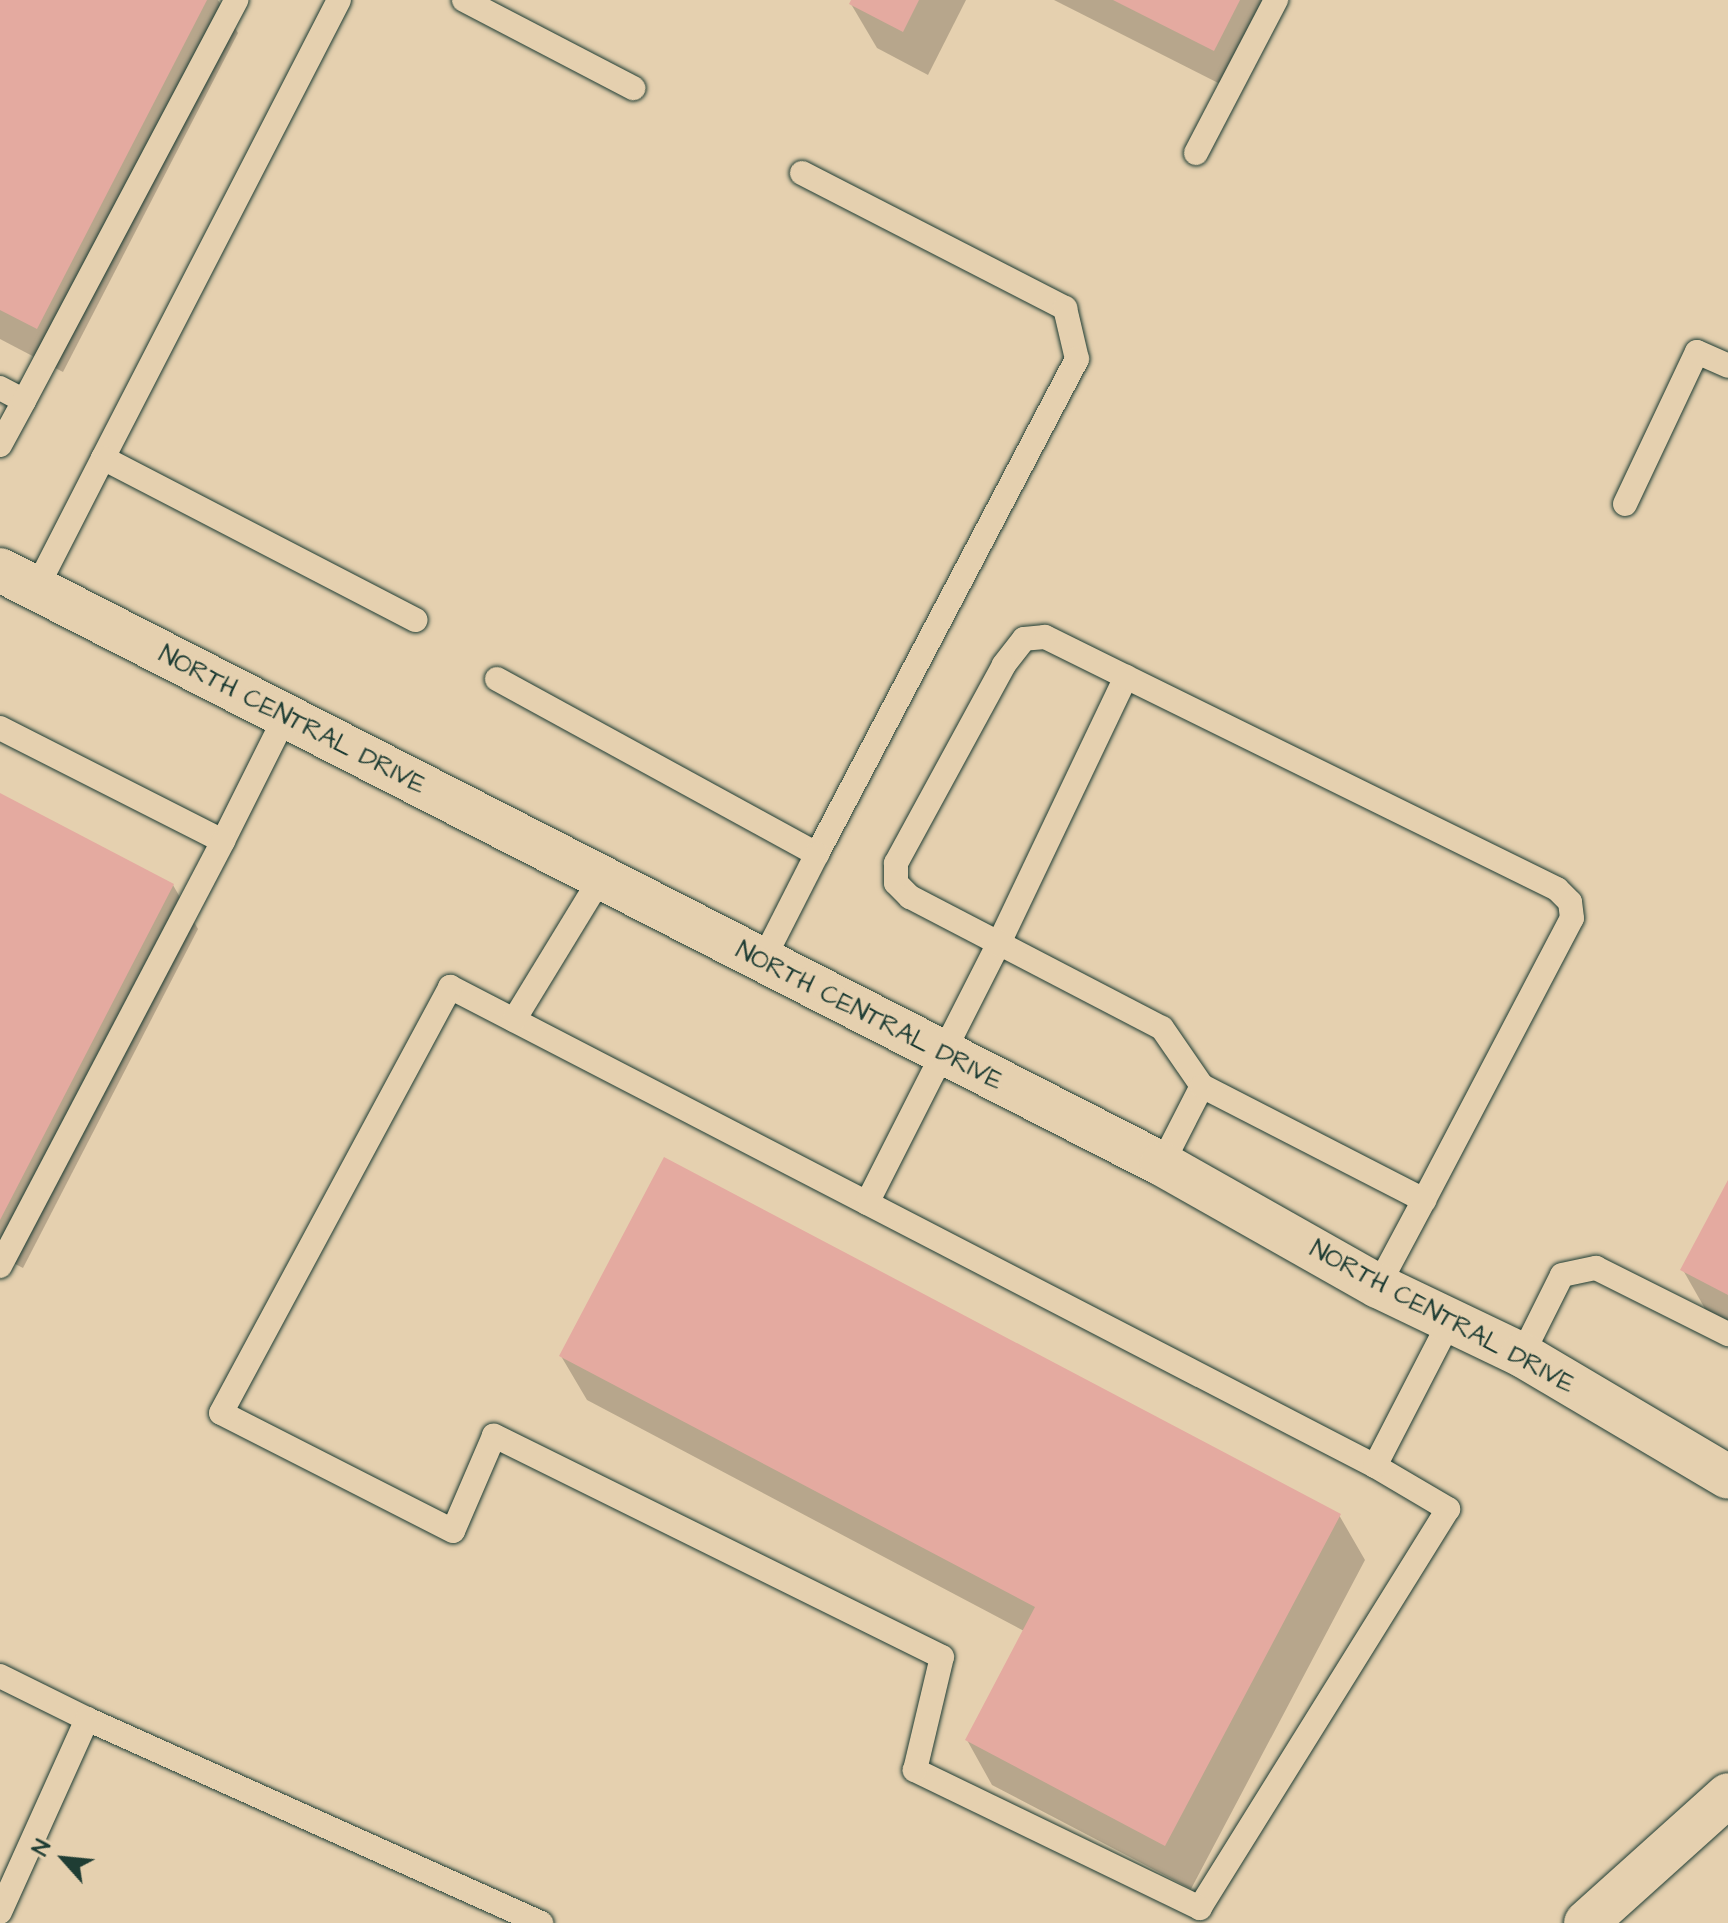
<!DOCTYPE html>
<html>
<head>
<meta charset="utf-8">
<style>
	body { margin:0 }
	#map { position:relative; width:1728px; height:1923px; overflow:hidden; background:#e5d0af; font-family:"Architects Daughter",sans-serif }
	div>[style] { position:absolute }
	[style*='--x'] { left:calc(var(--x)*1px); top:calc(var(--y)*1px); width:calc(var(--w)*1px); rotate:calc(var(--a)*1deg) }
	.shadow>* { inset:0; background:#0003 }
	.building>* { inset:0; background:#e4aaa0 }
	.roads { filter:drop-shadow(0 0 2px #1f3d34) drop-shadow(0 0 2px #1f3d34) }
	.service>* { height:24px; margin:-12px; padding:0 12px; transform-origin:12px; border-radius:12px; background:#e5d0af }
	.minor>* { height:44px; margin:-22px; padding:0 22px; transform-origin:22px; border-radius:22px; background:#e5d0af }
	.tertiary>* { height:44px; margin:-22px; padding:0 22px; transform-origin:22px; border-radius:22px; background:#e5d0af }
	span { translate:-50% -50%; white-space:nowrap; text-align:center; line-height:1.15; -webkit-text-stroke:7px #e5d0af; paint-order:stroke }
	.street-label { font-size:26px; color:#1f3d34 }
	.north { position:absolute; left:24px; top:1819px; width:80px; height:80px; -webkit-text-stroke:6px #e5d0af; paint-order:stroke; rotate:297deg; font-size:22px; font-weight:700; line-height:32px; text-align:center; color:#1f3d34 }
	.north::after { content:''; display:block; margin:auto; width:28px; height:36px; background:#1f3d34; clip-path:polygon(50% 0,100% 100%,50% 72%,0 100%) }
</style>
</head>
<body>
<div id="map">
	<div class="shadow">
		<i style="clip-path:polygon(0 0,218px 0,238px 33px,63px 372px,0 339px)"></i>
		<i style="clip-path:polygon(854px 0,966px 0,928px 75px,877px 48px,851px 4px)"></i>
		<i style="clip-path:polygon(1054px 0,1287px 0,1240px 94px)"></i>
		<i style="clip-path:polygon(0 795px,173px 885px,198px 929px,23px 1268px,0 1256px)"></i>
		<i style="clip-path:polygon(1728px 1184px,1728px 1324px,1708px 1314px,1683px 1270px)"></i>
		<i style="clip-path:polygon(561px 1356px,1339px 1515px,1365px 1560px,1191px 1889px,992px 1785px,967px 1740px,1024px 1631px,587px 1400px)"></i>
	</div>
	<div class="building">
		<i style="clip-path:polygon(0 0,207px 0,37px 329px,0 310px)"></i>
		<i style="clip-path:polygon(851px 0,919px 0,903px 32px,849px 4px)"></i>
		<i style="clip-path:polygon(1113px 0,1240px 0,1214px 51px)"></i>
		<i style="clip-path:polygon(0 793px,174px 884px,0 1220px)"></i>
		<i style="clip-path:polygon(664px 1157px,1341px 1514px,1165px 1846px,965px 1740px,1035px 1607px,559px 1356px)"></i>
		<i style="clip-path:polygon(1728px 1180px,1728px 1295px,1680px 1270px)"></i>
	</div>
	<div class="roads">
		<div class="service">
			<i style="--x:464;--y:0;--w:191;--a:27.5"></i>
			<i style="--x:1196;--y:153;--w:173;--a:-62.4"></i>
			<i style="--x:802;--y:173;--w:296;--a:27.2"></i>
			<i style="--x:1065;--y:308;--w:52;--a:76.8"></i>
			<i style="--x:1077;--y:359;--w:559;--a:117.71"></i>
			<i style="--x:0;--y:388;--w:27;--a:28"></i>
			<i style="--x:24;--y:401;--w:50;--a:118.6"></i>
			<i style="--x:24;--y:401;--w:454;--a:-62.1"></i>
			<i style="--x:103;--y:458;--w:515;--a:-62.74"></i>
			<i style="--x:1625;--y:504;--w:168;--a:-64.7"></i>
			<i style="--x:1697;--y:352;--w:34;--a:24"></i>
			<i style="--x:36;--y:589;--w:147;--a:-62.9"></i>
			<i style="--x:103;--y:458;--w:352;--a:27.4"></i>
			<i style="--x:497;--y:679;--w:365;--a:28.7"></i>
			<i style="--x:817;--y:854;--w:121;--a:117"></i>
			<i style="--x:0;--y:728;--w:250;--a:26.9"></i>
			<i style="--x:223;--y:841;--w:139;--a:-63.4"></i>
			<i style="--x:450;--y:987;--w:1042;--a:27.38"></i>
			<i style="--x:1375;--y:1466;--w:85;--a:30.5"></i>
			<i style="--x:1448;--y:1509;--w:470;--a:121.9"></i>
			<i style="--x:1200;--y:1908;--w:317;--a:-154.2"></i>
			<i style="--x:915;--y:1770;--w:116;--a:-76.6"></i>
			<i style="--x:942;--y:1657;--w:500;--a:-153.7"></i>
			<i style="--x:494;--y:1436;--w:103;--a:113.3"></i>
			<i style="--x:453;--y:1531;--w:260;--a:-153"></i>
			<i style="--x:221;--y:1413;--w:484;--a:-61.7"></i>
			<i style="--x:514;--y:1020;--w:165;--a:-58.6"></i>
			<i style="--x:1162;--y:1164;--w:88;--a:-62.9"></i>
			<i style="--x:867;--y:1203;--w:292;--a:-63.1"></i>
			<i style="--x:999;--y:943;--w:295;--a:-64.5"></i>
			<i style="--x:0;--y:1266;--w:480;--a:-62.3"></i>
			<i style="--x:1378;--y:1286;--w:98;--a:-61.9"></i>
			<i style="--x:1424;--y:1200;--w:318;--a:-62.3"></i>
			<i style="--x:1572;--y:918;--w:16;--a:-97"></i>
			<i style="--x:1570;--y:902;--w:18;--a:-135"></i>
			<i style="--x:1557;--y:889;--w:571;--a:-153.79"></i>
			<i style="--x:1045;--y:637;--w:21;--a:175"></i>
			<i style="--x:1024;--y:639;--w:33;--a:128"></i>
			<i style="--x:1004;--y:665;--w:226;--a:118.6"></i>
			<i style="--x:896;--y:863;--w:20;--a:90"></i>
			<i style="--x:896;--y:883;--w:20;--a:45"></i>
			<i style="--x:910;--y:897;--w:284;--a:27.5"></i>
			<i style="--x:1162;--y:1028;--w:70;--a:55.4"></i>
			<i style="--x:1202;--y:1086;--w:250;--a:27.2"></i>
			<i style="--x:1522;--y:1355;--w:89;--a:-63.4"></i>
			<i style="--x:1562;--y:1275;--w:35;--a:-12"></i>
			<i style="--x:1596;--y:1268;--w:148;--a:26.6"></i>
			<i style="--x:1375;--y:1466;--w:163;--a:-62.7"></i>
			<i style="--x:0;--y:1676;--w:97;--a:26.3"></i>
			<i style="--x:0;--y:1912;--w:212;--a:-65.7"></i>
			<i style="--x:87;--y:1719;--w:498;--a:24.2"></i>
		</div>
		<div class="minor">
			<i style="--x:0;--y:570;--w:1305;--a:27.08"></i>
			<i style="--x:1162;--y:1164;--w:248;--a:29.5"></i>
			<i style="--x:1378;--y:1286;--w:160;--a:25.6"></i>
			<i style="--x:1522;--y:1355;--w:239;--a:30.6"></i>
		</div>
		<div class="tertiary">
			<i style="--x:1586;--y:1923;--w:191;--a:-42"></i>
		</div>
	</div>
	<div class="street-label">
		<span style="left:292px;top:720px;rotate:27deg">NORTH CENTRAL DRIVE</span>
		<span style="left:869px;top:1016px;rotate:27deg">NORTH CENTRAL DRIVE</span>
		<span style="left:1442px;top:1317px;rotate:28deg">NORTH CENTRAL DRIVE</span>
	</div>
	<div class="north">N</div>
</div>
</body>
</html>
